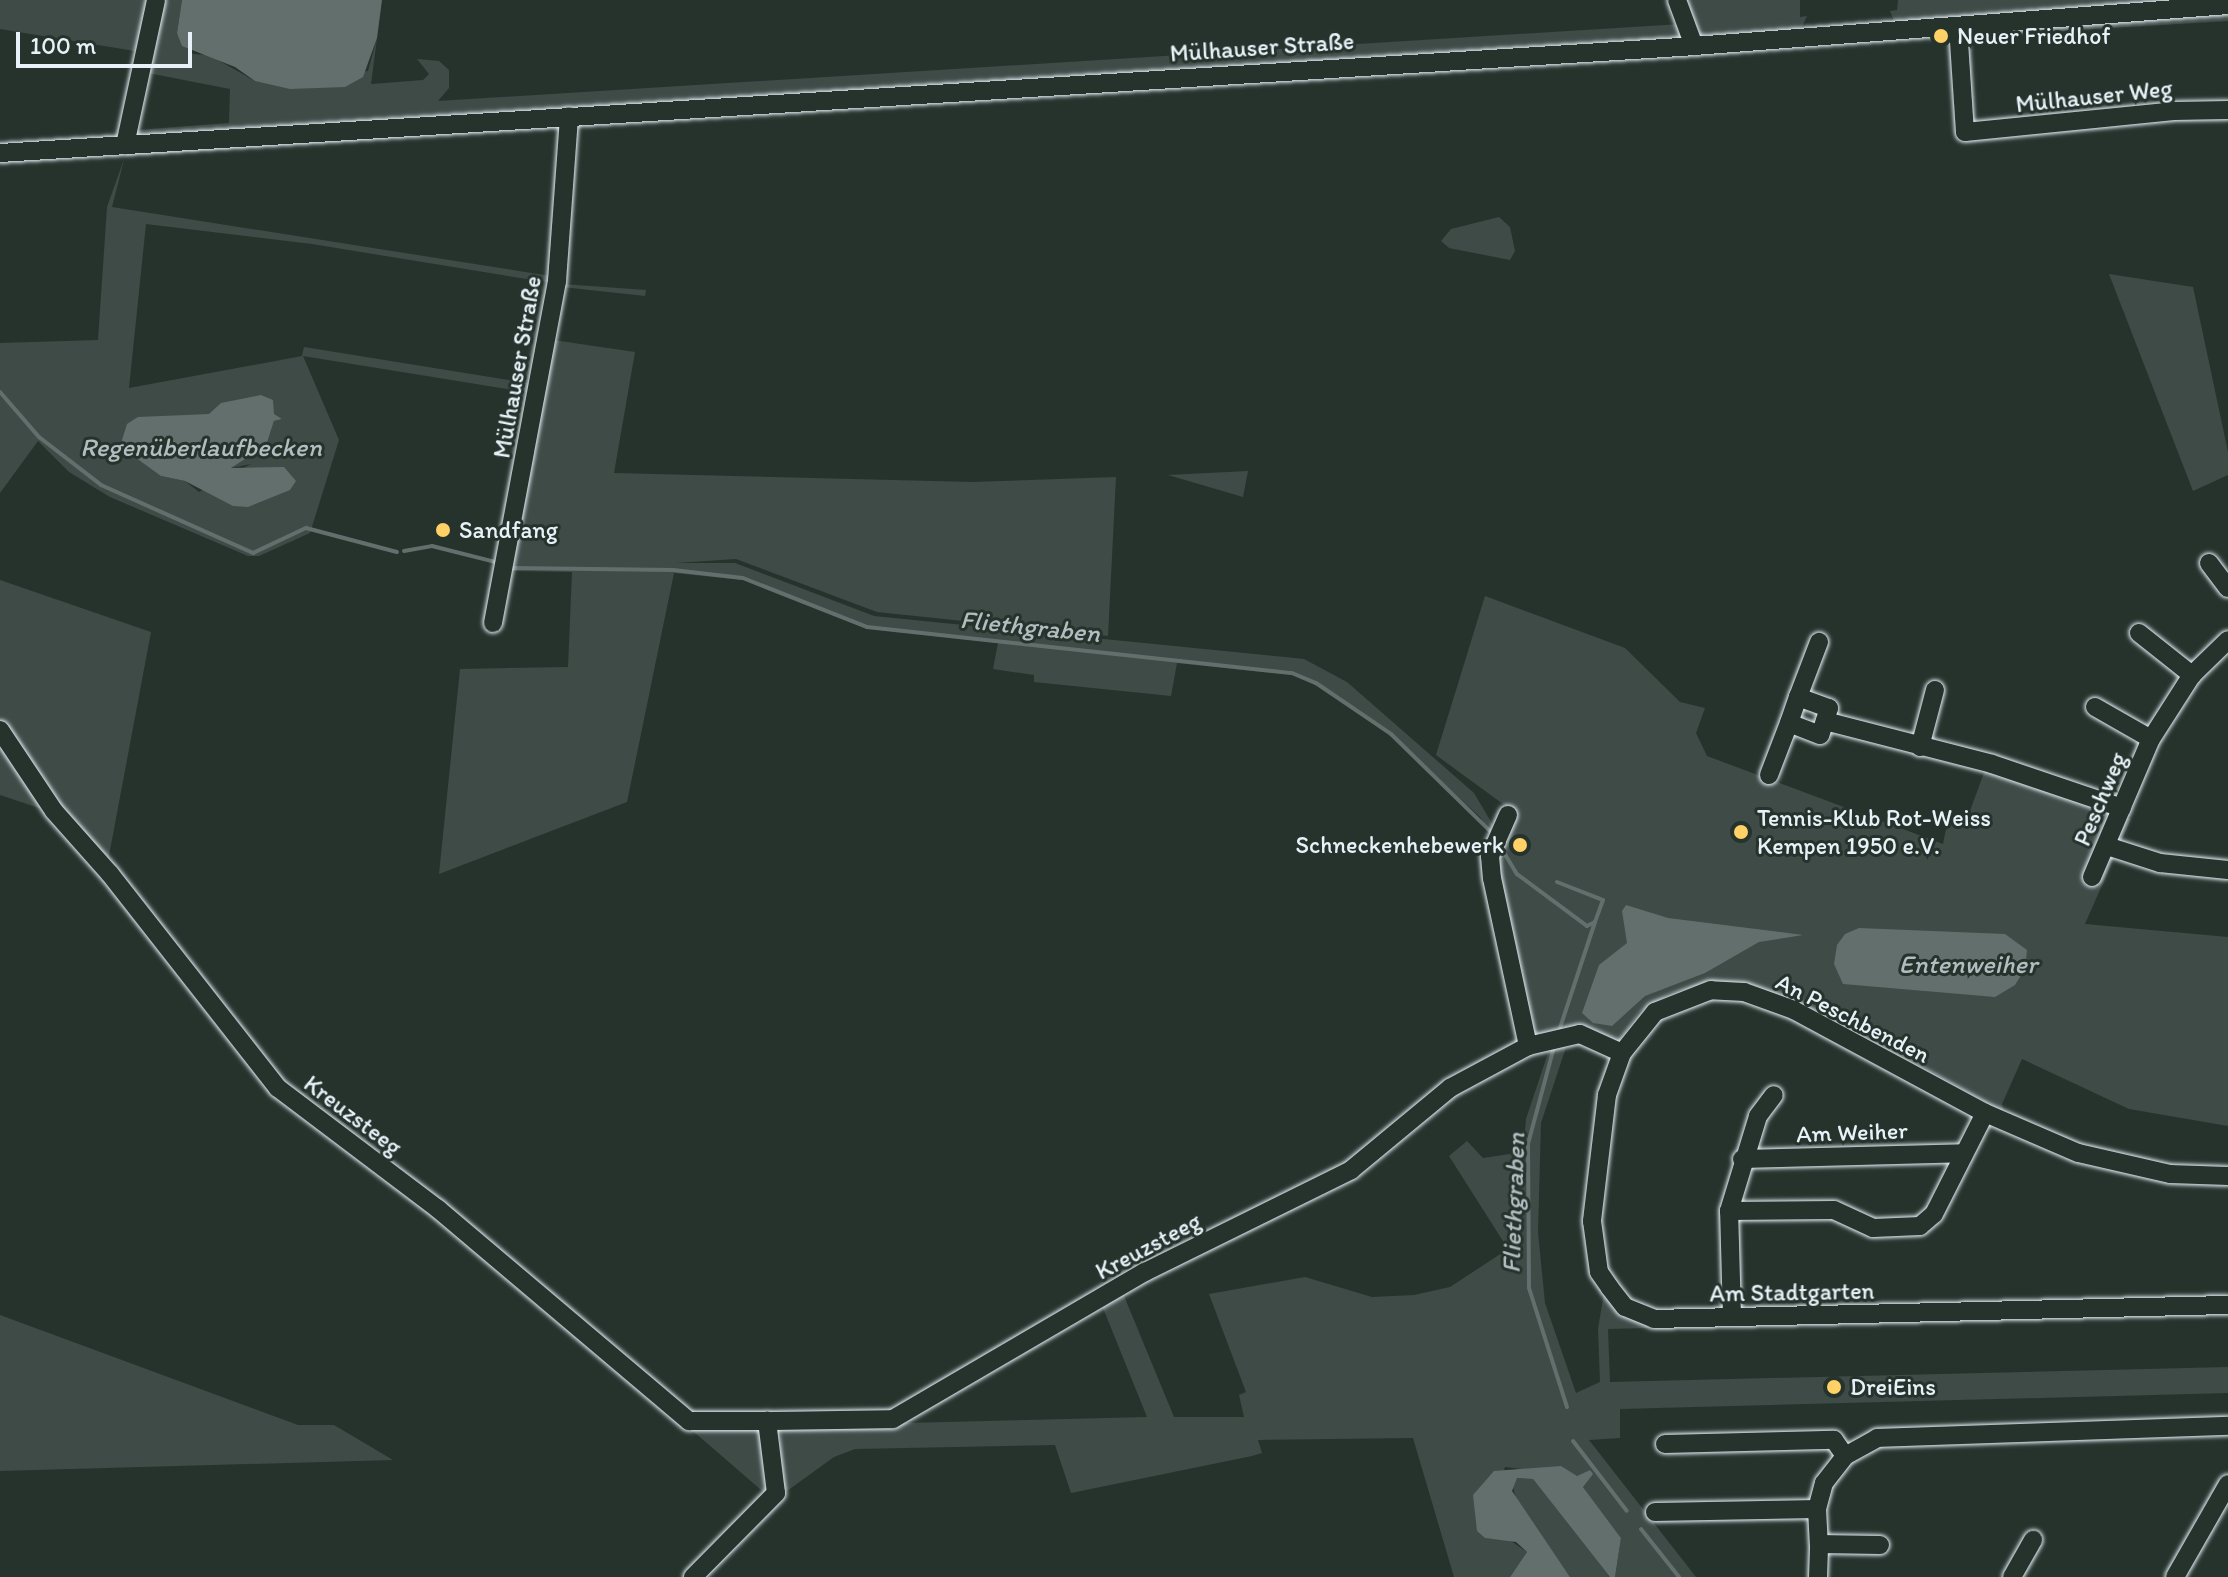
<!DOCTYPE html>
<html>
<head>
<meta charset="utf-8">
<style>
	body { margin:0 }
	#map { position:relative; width:2228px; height:1577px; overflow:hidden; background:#26332d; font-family:Itim,sans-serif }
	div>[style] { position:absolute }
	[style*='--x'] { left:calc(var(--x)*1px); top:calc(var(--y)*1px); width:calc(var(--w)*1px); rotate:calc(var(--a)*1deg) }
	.green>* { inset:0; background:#3e4b47 }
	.water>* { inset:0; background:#636f6d }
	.stream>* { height:4px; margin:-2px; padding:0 2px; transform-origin:2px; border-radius:2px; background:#636f6d }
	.roads { filter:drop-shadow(0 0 2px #e8f1f8) drop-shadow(0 0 2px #e8f1f8) }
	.minor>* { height:18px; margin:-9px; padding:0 9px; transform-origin:9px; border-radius:9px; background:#26332d }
	.dots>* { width:22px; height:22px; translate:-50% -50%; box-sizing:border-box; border:4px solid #26332d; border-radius:50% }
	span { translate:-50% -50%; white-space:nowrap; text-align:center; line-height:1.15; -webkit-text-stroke:6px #26332d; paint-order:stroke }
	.poi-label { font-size:24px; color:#e8f1f8 }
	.left { translate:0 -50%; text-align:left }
	.right { translate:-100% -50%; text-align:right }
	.street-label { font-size:24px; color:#e8f1f8 }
	.water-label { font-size:26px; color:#b3bdc0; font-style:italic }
	.scale { position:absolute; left:16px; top:32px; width:176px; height:36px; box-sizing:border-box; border:4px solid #e8f1f8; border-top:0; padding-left:10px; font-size:24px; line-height:28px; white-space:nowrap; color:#e8f1f8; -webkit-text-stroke:6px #26332d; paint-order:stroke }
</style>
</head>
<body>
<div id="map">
	<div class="green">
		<i style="clip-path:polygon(0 0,151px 0,141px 52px,0 29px)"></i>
		<i style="clip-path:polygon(162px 0,182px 0,177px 33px,193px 54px,209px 55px,255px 81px,368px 71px,377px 38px,371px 84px,423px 80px,429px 74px,417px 59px,439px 61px,449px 70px,449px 88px,438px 101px,1681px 24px,1683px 37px,141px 138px,137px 130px,229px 123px,230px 89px,148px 73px)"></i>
		<i style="clip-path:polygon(1680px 0,1800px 0,1800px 17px,1807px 16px,1801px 29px,1696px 36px)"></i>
		<i style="clip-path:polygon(1898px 0,2196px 0,1895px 23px,1890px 11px,1897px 10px)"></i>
		<i style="clip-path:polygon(2228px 13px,2228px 21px,1963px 37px,1968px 31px)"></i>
		<i style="clip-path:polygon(evenodd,561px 127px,553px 283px,532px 393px,303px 356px,339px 440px,310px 533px,259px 556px,248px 556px,110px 497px,69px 472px,38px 441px,0 493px,0 343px,98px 340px,107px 207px,127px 151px,561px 127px,560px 127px,551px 276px,112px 207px,125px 156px,560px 127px,561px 127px,146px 224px,312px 244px,551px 283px,533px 384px,304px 347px,302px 356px,129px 388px,146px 224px,561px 127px,209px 414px,282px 419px,274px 421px,266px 446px,231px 468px,251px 464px,199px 492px,185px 481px,161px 476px,209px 414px)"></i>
		<i style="clip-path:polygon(1499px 217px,1510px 227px,1515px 251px,1510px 260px,1449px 248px,1441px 241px,1451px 229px)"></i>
		<i style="clip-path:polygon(2109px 274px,2193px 287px,2228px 452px,2228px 475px,2193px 491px)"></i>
		<i style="clip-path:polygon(562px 284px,646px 290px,645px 296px,562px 287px,553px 340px,635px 352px,614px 473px,972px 482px,1116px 477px,1108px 636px,877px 612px,736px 559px,676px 563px,735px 563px,874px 616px,1304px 659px,1347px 682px,1474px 793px,1497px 832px,1494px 838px,1480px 817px,1391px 735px,1317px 685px,1292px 675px,1177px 663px,1171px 696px,1034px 682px,1034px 675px,993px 669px,998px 643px,879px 630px,743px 580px,674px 573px,627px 802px,439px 874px,460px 669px,568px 667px,572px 572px,510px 571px)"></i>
		<i style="clip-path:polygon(1248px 471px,1243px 497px,1168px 475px)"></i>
		<i style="clip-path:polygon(0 580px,151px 632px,108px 861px,57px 805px,0 723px)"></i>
		<i style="clip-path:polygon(1485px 596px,1625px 648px,1680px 702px,1705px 708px,1696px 733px,1707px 756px,1943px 844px,1947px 824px,1964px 827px,1985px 770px,2131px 819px,2085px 924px,2228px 937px,2228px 1126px,2129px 1109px,2022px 1059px,2002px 1104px,2004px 1112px,1827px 1013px,1703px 984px,1668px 994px,1639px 1012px,1619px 1041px,1535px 1038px,1495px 850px,1518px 815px,1436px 755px)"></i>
		<i style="clip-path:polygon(0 738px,48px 811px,0 795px)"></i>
		<i style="clip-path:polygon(1568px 1041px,1541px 1123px,1538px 1232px,1545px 1303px,1576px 1393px,1600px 1382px,1598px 1329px,1604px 1293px,1645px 1321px,1648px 1328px,1608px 1329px,1610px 1382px,2228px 1367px,2228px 1393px,1620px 1409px,1620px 1438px,1589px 1440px,1696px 1577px,1615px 1577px,1621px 1538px,1583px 1487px,1590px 1470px,1578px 1476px,1505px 1467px,1485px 1538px,1508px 1539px,1527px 1552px,1510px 1577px,1454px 1577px,1413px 1438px,1258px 1440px,1262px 1453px,1252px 1456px,1071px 1493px,1055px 1445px,855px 1449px,834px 1457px,787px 1491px,780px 1480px,781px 1426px,1147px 1417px,1101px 1303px,1122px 1291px,1174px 1417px,1244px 1417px,1239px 1395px,1246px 1392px,1209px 1294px,1305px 1277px,1372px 1297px,1414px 1295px,1450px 1287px,1508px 1249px,1449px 1156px,1467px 1141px,1483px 1158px,1523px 1152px,1526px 1119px,1551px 1044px)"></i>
		<i style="clip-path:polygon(0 1315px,298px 1425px,334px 1425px,393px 1460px,0 1471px)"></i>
		<i style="clip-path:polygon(678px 1418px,761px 1426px,767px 1495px)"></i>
		<i style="clip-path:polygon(1517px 1478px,1533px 1479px,1610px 1577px,1570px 1577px,1516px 1499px,1512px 1483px)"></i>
	</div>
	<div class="water">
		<i style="clip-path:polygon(182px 0,382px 0,377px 38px,363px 77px,345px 87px,290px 89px,255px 81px,235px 67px,182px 46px,177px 33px)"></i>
		<i style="clip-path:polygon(261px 395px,273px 400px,274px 414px,282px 419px,274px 421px,266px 446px,231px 468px,284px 467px,296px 481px,290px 490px,248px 507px,233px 506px,185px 481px,161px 476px,125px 450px,122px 440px,127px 424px,138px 417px,209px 414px,221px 403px)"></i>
		<i style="clip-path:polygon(1626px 905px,1668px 918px,1803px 935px,1759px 942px,1705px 973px,1645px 996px,1612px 1026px,1593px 1023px,1582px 1013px,1599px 965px,1627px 943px,1622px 911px)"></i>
		<i style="clip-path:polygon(1859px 928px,2005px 934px,2027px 950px,2025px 969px,2015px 985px,1995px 997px,1843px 984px,1834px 964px,1837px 945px,1845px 934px)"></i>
		<i style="clip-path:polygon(1561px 1466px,1577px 1476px,1590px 1470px,1593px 1474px,1583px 1487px,1621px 1538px,1615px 1577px,1610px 1577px,1533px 1479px,1517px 1478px,1512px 1491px,1570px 1577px,1510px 1577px,1527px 1552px,1516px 1542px,1485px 1538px,1477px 1531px,1473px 1495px,1494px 1471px)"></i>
	</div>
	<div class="stream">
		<i style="--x:0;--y:392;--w:60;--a:49.1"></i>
		<i style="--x:39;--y:437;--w:78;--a:37.7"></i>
		<i style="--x:101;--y:485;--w:167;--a:24.1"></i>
		<i style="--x:253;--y:553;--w:59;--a:-25.3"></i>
		<i style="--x:306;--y:528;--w:94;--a:14.8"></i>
		<i style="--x:404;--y:551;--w:28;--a:-10"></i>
		<i style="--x:432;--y:546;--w:69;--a:14.2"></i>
		<i style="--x:512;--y:568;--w:161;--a:0.7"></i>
		<i style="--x:673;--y:570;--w:70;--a:6.5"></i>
		<i style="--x:743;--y:578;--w:133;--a:21.6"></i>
		<i style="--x:867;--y:627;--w:427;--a:6.2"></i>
		<i style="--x:1292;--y:673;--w:26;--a:23"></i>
		<i style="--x:1316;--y:683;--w:91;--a:34.2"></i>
		<i style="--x:1391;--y:734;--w:141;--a:44.4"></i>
		<i style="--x:1500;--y:846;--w:33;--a:59"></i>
		<i style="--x:1517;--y:874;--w:87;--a:36.6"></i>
		<i style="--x:1587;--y:926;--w:9;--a:-27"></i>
		<i style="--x:1595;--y:922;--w:112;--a:108.3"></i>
		<i style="--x:1557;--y:882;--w:49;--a:21.4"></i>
		<i style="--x:1603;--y:900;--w:23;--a:110"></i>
		<i style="--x:1554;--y:1047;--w:100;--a:105"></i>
		<i style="--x:1528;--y:1144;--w:144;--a:89.6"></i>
		<i style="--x:1529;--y:1288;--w:125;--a:72.3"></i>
		<i style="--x:1573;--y:1441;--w:88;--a:52.4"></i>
		<i style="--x:1641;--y:1529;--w:61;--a:51.6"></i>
	</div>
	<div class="roads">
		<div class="minor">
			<i style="--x:1677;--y:0;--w:49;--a:69.7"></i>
			<i style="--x:1958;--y:27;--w:105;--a:86.2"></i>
			<i style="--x:1965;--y:132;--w:210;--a:-5.7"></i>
			<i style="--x:2174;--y:111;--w:54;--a:-1.1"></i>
			<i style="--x:125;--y:145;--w:148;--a:-77.9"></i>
			<i style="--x:0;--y:153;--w:1697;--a:-3.61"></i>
			<i style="--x:1694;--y:46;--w:536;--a:-4.39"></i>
			<i style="--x:2209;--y:563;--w:31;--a:53"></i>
			<i style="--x:493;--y:623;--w:348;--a:-79.4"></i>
			<i style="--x:557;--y:281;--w:165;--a:-85.8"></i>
			<i style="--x:2139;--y:633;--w:68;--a:38.4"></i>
			<i style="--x:1798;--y:697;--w:33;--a:20"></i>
			<i style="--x:1829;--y:708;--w:28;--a:108"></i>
			<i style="--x:1820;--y:735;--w:33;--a:-159"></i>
			<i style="--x:1789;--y:723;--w:28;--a:-71"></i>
			<i style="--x:1798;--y:697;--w:59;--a:-69.1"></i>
			<i style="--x:2095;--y:707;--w:64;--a:29.7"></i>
			<i style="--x:1825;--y:721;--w:172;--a:14.4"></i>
			<i style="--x:1992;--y:764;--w:137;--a:18.7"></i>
			<i style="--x:0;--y:730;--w:97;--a:56.3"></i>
			<i style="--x:54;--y:811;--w:84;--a:48.4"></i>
			<i style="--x:110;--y:874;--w:272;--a:51.9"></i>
			<i style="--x:278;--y:1088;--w:201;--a:37.1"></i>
			<i style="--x:438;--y:1209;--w:329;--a:40.2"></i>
			<i style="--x:689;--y:1421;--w:78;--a:0"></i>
			<i style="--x:1920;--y:747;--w:59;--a:-75.3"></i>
			<i style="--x:1769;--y:775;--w:56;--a:-69"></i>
			<i style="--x:1508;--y:815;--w:45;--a:113.7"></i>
			<i style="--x:1490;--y:856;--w:22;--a:85"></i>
			<i style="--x:1492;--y:878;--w:172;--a:77.9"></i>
			<i style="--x:2107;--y:846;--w:56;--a:17.8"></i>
			<i style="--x:2160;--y:863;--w:68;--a:5.9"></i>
			<i style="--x:2092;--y:877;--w:150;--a:-66.9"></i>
			<i style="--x:2151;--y:739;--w:76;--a:-57.4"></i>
			<i style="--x:2192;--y:675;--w:50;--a:-44.2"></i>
			<i style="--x:1742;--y:1159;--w:222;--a:-1.5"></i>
			<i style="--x:2228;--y:1176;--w:58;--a:-178"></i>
			<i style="--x:2170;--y:1174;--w:94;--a:-167.1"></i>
			<i style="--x:2078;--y:1153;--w:101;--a:-156.7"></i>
			<i style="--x:1985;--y:1113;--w:217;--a:-151.7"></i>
			<i style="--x:1794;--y:1010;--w:53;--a:-160.2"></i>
			<i style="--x:1744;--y:992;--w:33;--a:-177"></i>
			<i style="--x:1711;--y:990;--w:60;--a:158.6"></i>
			<i style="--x:1655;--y:1012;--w:53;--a:128.8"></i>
			<i style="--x:1622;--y:1053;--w:45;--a:109.7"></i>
			<i style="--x:1607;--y:1095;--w:127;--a:96.8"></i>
			<i style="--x:1592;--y:1221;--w:51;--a:82.2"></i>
			<i style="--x:1599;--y:1272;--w:19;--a:55"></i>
			<i style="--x:1610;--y:1288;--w:24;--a:52"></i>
			<i style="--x:1625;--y:1307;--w:31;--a:22"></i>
			<i style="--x:1654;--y:1319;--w:574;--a:-1.4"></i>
			<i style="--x:1729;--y:1211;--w:105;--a:-0.5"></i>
			<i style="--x:1834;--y:1210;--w:43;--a:24.8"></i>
			<i style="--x:1873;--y:1228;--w:47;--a:-2.4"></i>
			<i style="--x:1920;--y:1226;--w:18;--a:-41"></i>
			<i style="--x:1934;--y:1214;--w:113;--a:-63.2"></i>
			<i style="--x:1732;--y:1316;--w:105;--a:-91.6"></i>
			<i style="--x:1729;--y:1211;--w:99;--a:-73"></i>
			<i style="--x:1758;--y:1116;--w:26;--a:-53"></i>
			<i style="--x:1665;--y:1444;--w:169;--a:-1.4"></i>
			<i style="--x:1834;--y:1440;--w:19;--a:55"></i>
			<i style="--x:1817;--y:1509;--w:27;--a:-75"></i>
			<i style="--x:1824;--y:1483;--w:34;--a:-52"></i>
			<i style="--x:1845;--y:1456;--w:37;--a:-29"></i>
			<i style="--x:1877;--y:1438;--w:351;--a:-2"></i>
			<i style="--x:1655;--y:1512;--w:162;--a:-1.1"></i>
			<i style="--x:1817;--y:1509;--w:35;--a:87"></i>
			<i style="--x:1819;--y:1544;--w:61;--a:0.9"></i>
			<i style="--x:693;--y:1577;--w:118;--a:-45.3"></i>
			<i style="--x:776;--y:1493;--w:73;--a:-97.1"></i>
			<i style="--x:767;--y:1421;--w:126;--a:-0.9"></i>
			<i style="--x:893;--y:1419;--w:292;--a:-30.3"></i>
			<i style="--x:1145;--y:1272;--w:230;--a:-26.3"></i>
			<i style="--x:1351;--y:1170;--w:129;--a:-39.6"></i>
			<i style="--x:1450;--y:1088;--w:89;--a:-28.3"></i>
			<i style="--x:1528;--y:1046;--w:53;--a:-13"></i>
			<i style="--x:1580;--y:1034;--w:46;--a:24.3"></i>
			<i style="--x:1818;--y:1577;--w:33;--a:-88"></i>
			<i style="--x:2012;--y:1577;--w:43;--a:-60.4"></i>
			<i style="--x:2175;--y:1577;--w:107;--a:-60.3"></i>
		</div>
	</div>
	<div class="dots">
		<i style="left:1941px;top:36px;background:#ffd166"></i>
		<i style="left:443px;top:530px;background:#ffd166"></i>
		<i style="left:1741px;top:832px;background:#ffd166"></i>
		<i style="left:1520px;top:845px;background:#ffd166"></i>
		<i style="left:1834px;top:1387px;background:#ffd166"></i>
	</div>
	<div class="poi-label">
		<span class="left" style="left:1957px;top:36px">Neuer Friedhof</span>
		<span class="left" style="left:459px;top:530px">Sandfang</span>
		<span class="left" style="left:1757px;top:832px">Tennis-Klub Rot-Weiss<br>Kempen 1950 e.V.</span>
		<span class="right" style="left:1504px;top:845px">Schneckenhebewerk</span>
		<span class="left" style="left:1850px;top:1387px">DreiEins</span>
	</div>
	<div class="street-label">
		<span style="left:1262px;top:47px;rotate:-4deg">Mülhauser Straße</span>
		<span style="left:2094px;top:96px;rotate:-6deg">Mülhauser Weg</span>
		<span style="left:517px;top:367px;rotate:-80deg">Mülhauser Straße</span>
		<span style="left:2100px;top:799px;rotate:-67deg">Peschweg</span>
		<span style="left:1853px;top:1018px;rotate:27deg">An Peschbenden</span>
		<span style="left:353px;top:1115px;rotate:37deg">Kreuzsteeg</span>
		<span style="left:1852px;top:1132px;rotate:-2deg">Am Weiher</span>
		<span style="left:1148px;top:1246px;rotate:-28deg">Kreuzsteeg</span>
		<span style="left:1792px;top:1292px;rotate:-1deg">Am Stadtgarten</span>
	</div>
	<div class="water-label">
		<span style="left:201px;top:448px">Regenüberlaufbecken</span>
		<span style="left:1030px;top:627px;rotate:6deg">Fliethgraben</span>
		<span style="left:1968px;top:965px">Entenweiher</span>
		<span style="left:1514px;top:1203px;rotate:-88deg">Fliethgraben</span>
	</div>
	<div class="scale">100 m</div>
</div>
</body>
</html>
